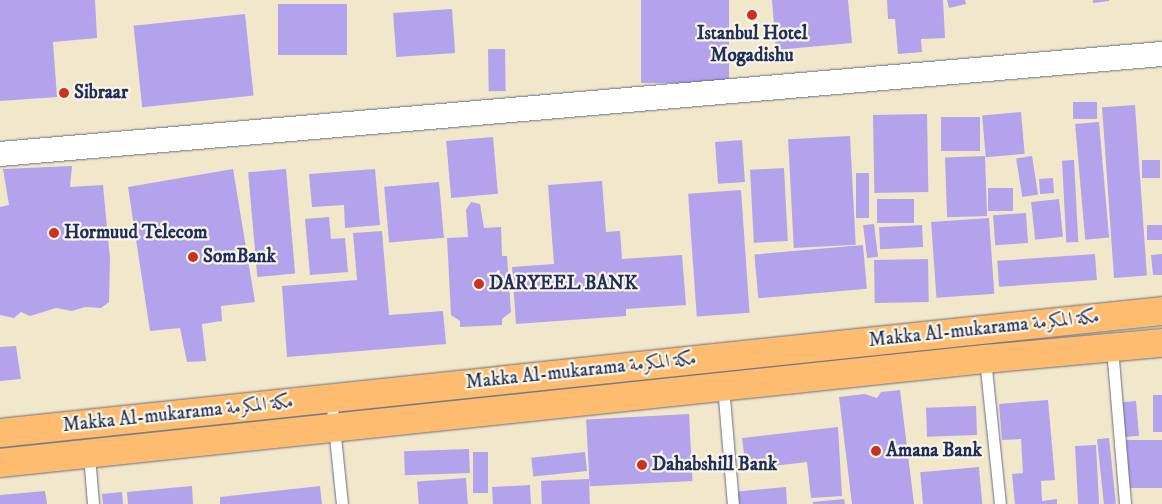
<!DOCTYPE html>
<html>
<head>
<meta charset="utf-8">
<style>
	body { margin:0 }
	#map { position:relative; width:1162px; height:504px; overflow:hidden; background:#f1e7cb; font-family:"IM FELL DW Pica",Amiri,serif }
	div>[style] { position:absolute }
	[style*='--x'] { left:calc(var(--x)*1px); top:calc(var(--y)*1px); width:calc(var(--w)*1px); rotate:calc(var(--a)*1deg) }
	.building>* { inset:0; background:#b3a3ec; transform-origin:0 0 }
	.roads { filter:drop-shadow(0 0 1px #666f84) drop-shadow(0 0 1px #666f84) }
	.lane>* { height:11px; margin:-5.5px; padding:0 5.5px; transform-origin:5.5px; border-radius:5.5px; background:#fff }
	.street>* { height:24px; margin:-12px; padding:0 12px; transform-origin:12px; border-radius:12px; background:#fff }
	.highway>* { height:28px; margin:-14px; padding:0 14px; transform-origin:14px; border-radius:14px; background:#fdbc6f }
	.dots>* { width:14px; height:14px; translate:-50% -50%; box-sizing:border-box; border:2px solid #fcf5e5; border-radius:50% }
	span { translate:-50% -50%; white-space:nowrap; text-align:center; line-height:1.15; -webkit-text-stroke:4.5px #fcf5e5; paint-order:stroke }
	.poi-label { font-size:19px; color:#1b2f5e; font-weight:700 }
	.left { translate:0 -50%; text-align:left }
	.street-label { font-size:19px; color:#1b2f5e }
</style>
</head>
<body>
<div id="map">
	<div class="building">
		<i style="clip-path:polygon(0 0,95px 0,97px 38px,53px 42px,57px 97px,0 101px)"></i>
		<i style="left:641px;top:0;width:88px;height:83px"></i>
		<i style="clip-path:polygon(772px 0,848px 0,852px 43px,776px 50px)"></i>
		<i style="clip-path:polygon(887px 0,943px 0,945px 38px,921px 39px,922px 52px,898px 54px,895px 19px,888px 19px)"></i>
		<i style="clip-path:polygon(947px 0,965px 0,966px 4px,949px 8px)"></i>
		<i style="clip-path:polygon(1093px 0,1109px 0,1109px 1px,1093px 3px)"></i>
		<i style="left:278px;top:4px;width:69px;height:51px"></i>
		<i style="left:452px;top:9px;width:44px;height:59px;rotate:86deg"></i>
		<i style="left:245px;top:14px;width:82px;height:112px;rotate:84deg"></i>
		<i style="left:505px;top:49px;width:42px;height:17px;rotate:89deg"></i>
		<i style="left:1073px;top:102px;width:24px;height:17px"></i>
		<i style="left:1135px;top:105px;width:171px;height:33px;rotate:86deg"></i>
		<i style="left:1021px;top:112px;width:42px;height:39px;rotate:85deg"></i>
		<i style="left:927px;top:114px;width:78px;height:54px;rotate:89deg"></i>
		<i style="left:941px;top:117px;width:39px;height:34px"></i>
		<i style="left:1099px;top:122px;width:116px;height:24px;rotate:85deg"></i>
		<i style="left:850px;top:136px;width:109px;height:62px;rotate:87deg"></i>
		<i style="left:493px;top:137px;width:57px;height:47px;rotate:85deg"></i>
		<i style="left:742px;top:140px;width:42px;height:27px;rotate:86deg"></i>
		<i style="left:985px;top:156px;width:60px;height:40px;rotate:88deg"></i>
		<i style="left:1032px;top:156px;width:39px;height:16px;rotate:81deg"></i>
		<i style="left:1074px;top:160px;width:82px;height:12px;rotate:87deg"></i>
		<i style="left:1160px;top:160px;width:18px;height:18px;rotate:90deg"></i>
		<i style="clip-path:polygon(72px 166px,70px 187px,103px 185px,110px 259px,109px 302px,101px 308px,85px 307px,72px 311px,56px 308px,30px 316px,21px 312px,14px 318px,0 315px,0 207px,9px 205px,3px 169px)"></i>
		<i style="left:784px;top:168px;width:73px;height:34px;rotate:87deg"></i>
		<i style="clip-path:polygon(233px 169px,255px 302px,221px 306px,222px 321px,202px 324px,206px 361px,187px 362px,180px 328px,150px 331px,128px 187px)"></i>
		<i style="left:286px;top:169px;width:105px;height:38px;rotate:85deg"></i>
		<i style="clip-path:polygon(375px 169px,380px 225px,345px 228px,344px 205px,312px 207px,309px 174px)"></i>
		<i style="left:856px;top:173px;width:13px;height:45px"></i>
		<i style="left:1053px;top:178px;width:15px;height:14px;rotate:86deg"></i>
		<i style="clip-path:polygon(602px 181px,606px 232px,620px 231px,622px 259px,682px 255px,686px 305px,626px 309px,626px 316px,516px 324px,512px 267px,554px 264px,548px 185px)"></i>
		<i style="left:439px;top:182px;width:56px;height:55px;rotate:85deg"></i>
		<i style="left:988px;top:188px;width:25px;height:23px"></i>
		<i style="left:741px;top:190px;width:123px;height:53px;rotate:86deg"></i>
		<i style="left:914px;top:199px;width:24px;height:37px;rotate:90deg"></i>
		<i style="left:1059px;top:199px;width:38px;height:28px;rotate:84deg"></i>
		<i style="clip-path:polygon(471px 202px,480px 204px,484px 228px,501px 227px,502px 256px,507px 256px,511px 312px,502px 319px,502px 325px,460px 327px,460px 321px,451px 315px,447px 238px,468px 237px,466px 210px)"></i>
		<i style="left:1026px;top:213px;width:30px;height:33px;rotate:86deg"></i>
		<i style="clip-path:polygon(329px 217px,331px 239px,345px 238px,348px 272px,310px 275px,305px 219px)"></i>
		<i style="left:989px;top:218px;width:76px;height:58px;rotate:86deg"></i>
		<i style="left:874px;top:224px;width:33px;height:11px;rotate:83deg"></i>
		<i style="left:922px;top:225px;width:22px;height:43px;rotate:87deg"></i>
		<i style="left:1147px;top:225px;width:15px;height:15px"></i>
		<i style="clip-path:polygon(382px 231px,389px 315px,443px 311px,446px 344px,287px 357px,282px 286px,357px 280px,353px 233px)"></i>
		<i style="left:863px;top:245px;width:44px;height:109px;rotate:85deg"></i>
		<i style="left:1095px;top:254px;width:26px;height:98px;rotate:86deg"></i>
		<i style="clip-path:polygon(1162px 254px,1162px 275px,1153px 275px,1151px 255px)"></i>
		<i style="left:928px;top:259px;width:43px;height:54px;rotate:89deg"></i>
		<i style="clip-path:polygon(16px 346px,21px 379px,0 381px,0 347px)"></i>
		<i style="clip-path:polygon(900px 390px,914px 504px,852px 504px,839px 397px,865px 394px,877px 398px,881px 392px)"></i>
		<i style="left:1162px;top:395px;width:37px;height:9px;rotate:90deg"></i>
		<i style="clip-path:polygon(1048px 400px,1055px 480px,1041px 481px,1042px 501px,1057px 499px,1057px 504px,1015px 504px,1012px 474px,1023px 473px,1021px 439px,1002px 440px,999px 404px)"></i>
		<i style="left:1136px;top:401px;width:35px;height:17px;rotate:85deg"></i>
		<i style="left:976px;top:406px;width:29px;height:50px;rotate:88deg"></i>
		<i style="left:689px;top:414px;width:67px;height:103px;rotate:87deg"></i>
		<i style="clip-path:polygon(838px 427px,842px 496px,811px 498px,807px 462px,746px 469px,742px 438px)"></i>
		<i style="left:1109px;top:438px;width:66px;height:12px;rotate:84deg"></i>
		<i style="left:1162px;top:440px;width:48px;height:39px;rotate:90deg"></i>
		<i style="left:1096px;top:445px;width:59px;height:21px;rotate:87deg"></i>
		<i style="left:469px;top:449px;width:24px;height:65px;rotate:88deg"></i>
		<i style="left:473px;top:452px;width:15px;height:41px"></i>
		<i style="left:585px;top:452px;width:19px;height:54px;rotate:84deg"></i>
		<i style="left:979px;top:467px;width:37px;height:59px;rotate:85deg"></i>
		<i style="left:466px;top:478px;width:26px;height:49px;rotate:86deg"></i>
		<i style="left:589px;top:479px;width:25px;height:48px;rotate:88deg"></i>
		<i style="left:530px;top:485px;width:19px;height:38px;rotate:87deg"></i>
		<i style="clip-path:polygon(192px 486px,193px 504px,128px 504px,127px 492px)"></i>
		<i style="clip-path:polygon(320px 486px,322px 504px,220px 504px,220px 497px)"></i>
		<i style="clip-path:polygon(786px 487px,787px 504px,733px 504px,732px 492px)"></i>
		<i style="clip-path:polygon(45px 491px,47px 504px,0 504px,0 495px)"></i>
		<i style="clip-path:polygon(122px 492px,123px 504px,103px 504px,102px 494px)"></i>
		<i style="clip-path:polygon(844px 499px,845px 504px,813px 504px,813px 502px)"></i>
	</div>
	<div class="roads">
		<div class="lane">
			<i style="--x:1112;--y:348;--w:157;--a:85.2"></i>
			<i style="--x:985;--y:359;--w:146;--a:84.1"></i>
			<i style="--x:723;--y:386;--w:118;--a:85.2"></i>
			<i style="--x:331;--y:398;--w:107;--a:84.1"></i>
			<i style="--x:89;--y:455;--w:49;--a:85.3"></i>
		</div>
		<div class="street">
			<i style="--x:0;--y:154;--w:1166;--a:-4.92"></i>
		</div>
		<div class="highway">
			<i style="--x:0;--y:433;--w:1168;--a:-5.99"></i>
			<i style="--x:0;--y:463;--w:990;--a:-6.03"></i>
			<i style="--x:985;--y:359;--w:178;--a:-5.2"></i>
		</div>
	</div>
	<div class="dots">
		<i style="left:752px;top:15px;background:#c8321e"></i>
		<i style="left:64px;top:93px;background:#c8321e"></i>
		<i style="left:54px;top:233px;background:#c8321e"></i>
		<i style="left:193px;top:257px;background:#c8321e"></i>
		<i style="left:479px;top:284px;background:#c8321e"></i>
		<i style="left:876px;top:451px;background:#c8321e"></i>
		<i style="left:642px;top:465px;background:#c8321e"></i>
	</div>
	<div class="poi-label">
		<span style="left:752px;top:45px">Istanbul Hotel<br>Mogadishu</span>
		<span class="left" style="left:74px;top:93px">Sibraar</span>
		<span class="left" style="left:64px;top:233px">Hormuud Telecom</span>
		<span class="left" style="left:203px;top:257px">SomBank</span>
		<span class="left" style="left:489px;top:284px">DARYEEL BANK</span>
		<span class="left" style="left:886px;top:451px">Amana Bank</span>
		<span class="left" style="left:652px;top:465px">Dahabshill Bank</span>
	</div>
	<div class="street-label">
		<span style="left:984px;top:329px;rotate:-6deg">Makka Al-mukarama مكة المكرمة</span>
		<span style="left:581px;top:371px;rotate:-6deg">Makka Al-mukarama مكة المكرمة</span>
		<span style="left:178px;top:414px;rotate:-6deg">Makka Al-mukarama مكة المكرمة</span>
	</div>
</div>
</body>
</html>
